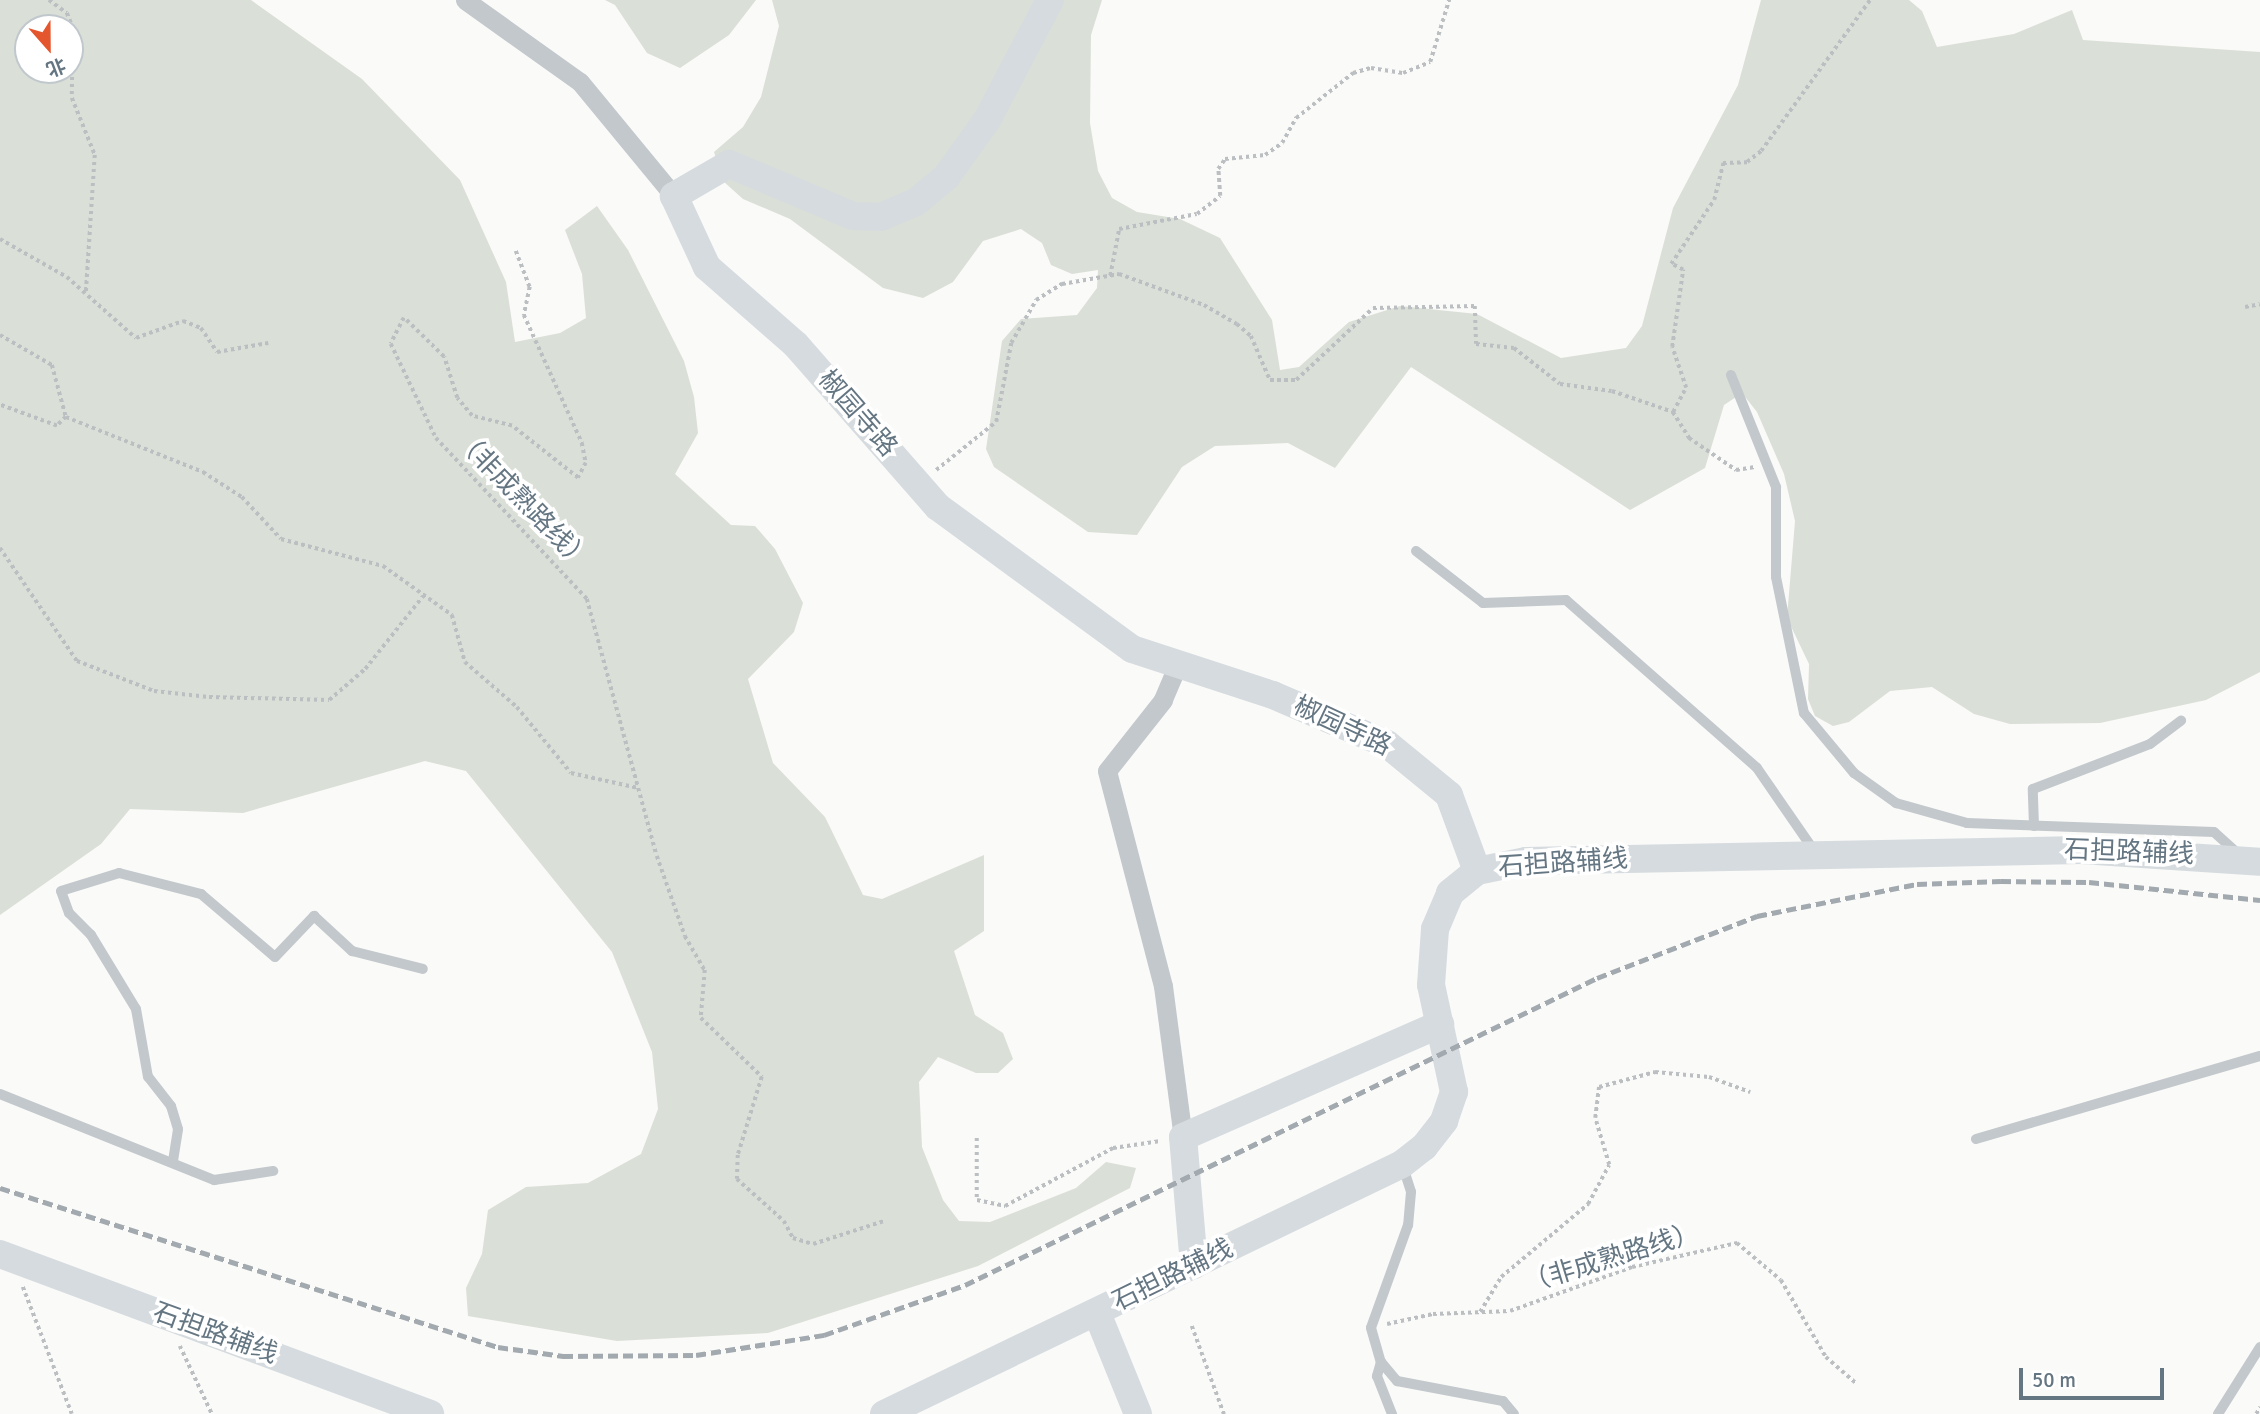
<!DOCTYPE html>
<html>
<head>
<meta charset="utf-8">
<style>
	body { margin:0 }
	#map { position:relative; width:2260px; height:1414px; overflow:hidden; background:#fafaf8; font-family:Signika,"Noto Sans SC",sans-serif }
	div>[style] { position:absolute }
	[style*='--x'] { left:calc(var(--x)*1px); top:calc(var(--y)*1px); width:calc(var(--w)*1px); rotate:calc(var(--a)*1deg) }
	.green>* { inset:0; background:#dadfd7 }
	.path>* { height:3.5px; margin-top:-1.75px; transform-origin:0; background:repeating-linear-gradient(90deg,#bbbfc2 0 3.5px,transparent 0 7px) }
	.lane>* { height:10px; margin:-5px; padding:0 5px; transform-origin:5px; border-radius:5px; background:#c3c8cc }
	.street>* { height:19px; margin:-9.5px; padding:0 9.5px; transform-origin:9.5px; border-radius:9.5px; background:#c3c8cc }
	.secondary>* { height:28px; margin:-14px; padding:0 14px; transform-origin:14px; border-radius:14px; background:#d6dbdf }
	.rail>* { height:5px; margin-top:-2.5px; transform-origin:0; background:repeating-linear-gradient(90deg,#a2aab0 0 10px,transparent 0 15px) }
	span { translate:-50% -50%; white-space:nowrap; text-align:center; line-height:1.15; -webkit-text-stroke:7px #fff; paint-order:stroke }
	.street-label { font-size:26px; color:#657683 }
	.north { position:absolute; left:14px; top:14px; width:70px; height:70px; box-sizing:border-box; background:#fff; border:2px solid #c1c8cd; border-radius:50%; rotate:159deg; font-size:19px; font-weight:700; line-height:28px; text-align:center; color:#657683 }
	.north::after { content:''; display:block; margin:auto; width:24px; height:32px; background:#e4572e; clip-path:polygon(50% 0,100% 100%,50% 72%,0 100%) }
	.scale { position:absolute; left:2019px; top:1368px; width:145px; height:32px; box-sizing:border-box; border:4px solid #657683; border-top:0; padding-left:9px; font-size:21px; line-height:24px; white-space:nowrap; color:#657683; -webkit-text-stroke:5px #fff; paint-order:stroke }
</style>
</head>
<body>
<div id="map">
	<div class="green">
		<i style="clip-path:polygon(evenodd,0 0,251px 0,362px 79px,460px 180px,506px 282px,515px 342px,560px 333px,586px 318px,582px 274px,565px 230px,597px 206px,628px 250px,684px 361px,694px 397px,698px 433px,675px 474px,731px 525px,755px 526px,775px 549px,803px 603px,794px 632px,748px 679px,773px 763px,825px 817px,863px 895px,882px 899px,984px 855px,984px 931px,954px 951px,975px 1015px,1003px 1033px,1013px 1059px,998px 1073px,976px 1073px,938px 1057px,919px 1082px,922px 1147px,943px 1200px,959px 1221px,990px 1222px,1076px 1188px,1106px 1162px,1136px 1168px,1130px 1188px,978px 1266px,768px 1333px,617px 1341px,468px 1316px,466px 1288px,482px 1254px,488px 1210px,526px 1187px,588px 1183px,641px 1154px,658px 1109px,652px 1052px,612px 952px,466px 771px,425px 761px,243px 813px,130px 809px,101px 844px,0 915px,0 0,28px 28px,70px 28px,70px 70px,28px 70px,28px 28px)"></i>
		<i style="clip-path:polygon(605px 0,756px 0,729px 35px,680px 68px,647px 53px,615px 5px)"></i>
		<i style="clip-path:polygon(772px 0,1102px 0,1091px 35px,1090px 123px,1098px 171px,1112px 198px,1137px 212px,1180px 219px,1220px 238px,1272px 320px,1280px 370px,1299px 367px,1349px 322px,1400px 306px,1477px 314px,1561px 358px,1626px 348px,1642px 326px,1673px 208px,1738px 85px,1761px 0,1909px 0,1922px 11px,1937px 47px,2014px 34px,2072px 10px,2083px 40px,2260px 52px,2260px 672px,2206px 700px,2100px 723px,2010px 724px,1974px 714px,1932px 687px,1890px 691px,1849px 722px,1833px 726px,1815px 716px,1808px 699px,1809px 664px,1787px 618px,1795px 521px,1784px 474px,1757px 412px,1742px 393px,1724px 405px,1705px 468px,1630px 510px,1411px 367px,1335px 468px,1288px 443px,1215px 446px,1182px 467px,1137px 535px,1088px 532px,994px 467px,986px 449px,1002px 341px,1021px 319px,1077px 315px,1097px 288px,1098px 270px,1072px 274px,1051px 265px,1042px 243px,1021px 229px,983px 241px,953px 282px,923px 298px,883px 288px,790px 219px,743px 199px,723px 181px,714px 152px,743px 127px,761px 97px,779px 26px)"></i>
	</div>
	<div class="path">
		<i style="--x:49;--y:0;--w:22;--a:36"></i>
		<i style="--x:67;--y:13;--w:16;--a:68"></i>
		<i style="--x:73;--y:28;--w:70;--a:90.8"></i>
		<i style="--x:72;--y:98;--w:61;--a:68"></i>
		<i style="--x:95;--y:155;--w:139;--a:93.7"></i>
		<i style="--x:0;--y:239;--w:77;--a:29.6"></i>
		<i style="--x:67;--y:277;--w:92;--a:41.5"></i>
		<i style="--x:136;--y:338;--w:50;--a:-19.9"></i>
		<i style="--x:183;--y:321;--w:19;--a:21"></i>
		<i style="--x:201;--y:328;--w:29;--a:56"></i>
		<i style="--x:217;--y:352;--w:52;--a:-10"></i>
		<i style="--x:516;--y:251;--w:39;--a:69"></i>
		<i style="--x:530;--y:287;--w:29;--a:102"></i>
		<i style="--x:524;--y:315;--w:141;--a:65.6"></i>
		<i style="--x:582;--y:443;--w:20;--a:79"></i>
		<i style="--x:586;--y:463;--w:17;--a:118"></i>
		<i style="--x:578;--y:478;--w:84;--a:-141.8"></i>
		<i style="--x:512;--y:426;--w:41;--a:-166"></i>
		<i style="--x:472;--y:416;--w:23;--a:-130"></i>
		<i style="--x:457;--y:398;--w:43;--a:-107.6"></i>
		<i style="--x:444;--y:357;--w:56;--a:-135.7"></i>
		<i style="--x:404;--y:318;--w:29;--a:117"></i>
		<i style="--x:391;--y:344;--w:104;--a:64.4"></i>
		<i style="--x:436;--y:438;--w:221;--a:46.8"></i>
		<i style="--x:587;--y:599;--w:266;--a:74.8"></i>
		<i style="--x:657;--y:856;--w:85;--a:70.7"></i>
		<i style="--x:685;--y:936;--w:39;--a:60"></i>
		<i style="--x:705;--y:970;--w:48;--a:94.8"></i>
		<i style="--x:701;--y:1018;--w:85;--a:44"></i>
		<i style="--x:762;--y:1077;--w:82;--a:107.1"></i>
		<i style="--x:738;--y:1155;--w:24;--a:92"></i>
		<i style="--x:737;--y:1179;--w:63;--a:41.8"></i>
		<i style="--x:784;--y:1221;--w:19;--a:62"></i>
		<i style="--x:793;--y:1238;--w:21;--a:17"></i>
		<i style="--x:813;--y:1244;--w:75;--a:-17.9"></i>
		<i style="--x:1110;--y:276;--w:48;--a:-79.2"></i>
		<i style="--x:1119;--y:229;--w:79;--a:-10.9"></i>
		<i style="--x:1197;--y:214;--w:29;--a:-38"></i>
		<i style="--x:1220;--y:196;--w:27;--a:-94"></i>
		<i style="--x:1218;--y:169;--w:12;--a:-55"></i>
		<i style="--x:1225;--y:159;--w:40;--a:-5.7"></i>
		<i style="--x:1265;--y:155;--w:21;--a:-35"></i>
		<i style="--x:1282;--y:143;--w:29;--a:-61"></i>
		<i style="--x:1296;--y:118;--w:73;--a:-38.3"></i>
		<i style="--x:1353;--y:73;--w:19;--a:-16"></i>
		<i style="--x:1371;--y:68;--w:32;--a:9"></i>
		<i style="--x:1403;--y:73;--w:29;--a:-22"></i>
		<i style="--x:1430;--y:62;--w:65;--a:-73"></i>
		<i style="--x:2245;--y:307;--w:15;--a:-11"></i>
		<i style="--x:0;--y:335;--w:60;--a:30"></i>
		<i style="--x:52;--y:365;--w:54;--a:74.9"></i>
		<i style="--x:66;--y:417;--w:13;--a:135"></i>
		<i style="--x:57;--y:426;--w:61;--a:-159.8"></i>
		<i style="--x:1673;--y:412;--w:27;--a:-62"></i>
		<i style="--x:1686;--y:388;--w:43;--a:-108.9"></i>
		<i style="--x:1672;--y:347;--w:78;--a:-81.9"></i>
		<i style="--x:1683;--y:270;--w:13;--a:-153"></i>
		<i style="--x:1671;--y:264;--w:77;--a:-56.1"></i>
		<i style="--x:1714;--y:200;--w:38;--a:-76"></i>
		<i style="--x:1723;--y:163;--w:24;--a:-2"></i>
		<i style="--x:1747;--y:162;--w:18;--a:-38"></i>
		<i style="--x:1761;--y:151;--w:186;--a:-54.2"></i>
		<i style="--x:66;--y:417;--w:148;--a:21.9"></i>
		<i style="--x:203;--y:472;--w:46;--a:32.7"></i>
		<i style="--x:242;--y:497;--w:57;--a:47.1"></i>
		<i style="--x:281;--y:539;--w:106;--a:14.8"></i>
		<i style="--x:383;--y:566;--w:85;--a:35.4"></i>
		<i style="--x:452;--y:615;--w:49;--a:74.5"></i>
		<i style="--x:465;--y:662;--w:69;--a:40.9"></i>
		<i style="--x:517;--y:707;--w:85;--a:50.7"></i>
		<i style="--x:571;--y:773;--w:69;--a:12.6"></i>
		<i style="--x:936;--y:470;--w:77;--a:-38.7"></i>
		<i style="--x:996;--y:422;--w:80;--a:-79.2"></i>
		<i style="--x:1011;--y:343;--w:50;--a:-59.8"></i>
		<i style="--x:1036;--y:300;--w:31;--a:-32"></i>
		<i style="--x:1062;--y:284;--w:58;--a:-10"></i>
		<i style="--x:1119;--y:274;--w:90;--a:20"></i>
		<i style="--x:1204;--y:305;--w:38;--a:30"></i>
		<i style="--x:1237;--y:324;--w:18;--a:41"></i>
		<i style="--x:1251;--y:336;--w:48;--a:66.6"></i>
		<i style="--x:1270;--y:380;--w:26;--a:0"></i>
		<i style="--x:1296;--y:380;--w:105;--a:-43.1"></i>
		<i style="--x:1373;--y:308;--w:102;--a:-1.1"></i>
		<i style="--x:1475;--y:306;--w:38;--a:88"></i>
		<i style="--x:1476;--y:344;--w:38;--a:6"></i>
		<i style="--x:1514;--y:348;--w:58;--a:38"></i>
		<i style="--x:1560;--y:384;--w:52;--a:7.7"></i>
		<i style="--x:1612;--y:391;--w:65;--a:19"></i>
		<i style="--x:1673;--y:412;--w:31;--a:58"></i>
		<i style="--x:1689;--y:438;--w:57;--a:34.2"></i>
		<i style="--x:1736;--y:470;--w:19;--a:-9"></i>
		<i style="--x:0;--y:548;--w:137;--a:55.7"></i>
		<i style="--x:77;--y:661;--w:83;--a:21.3"></i>
		<i style="--x:154;--y:691;--w:55;--a:6.2"></i>
		<i style="--x:209;--y:697;--w:120;--a:1.4"></i>
		<i style="--x:329;--y:700;--w:48;--a:-40.7"></i>
		<i style="--x:365;--y:669;--w:93;--a:-51.5"></i>
		<i style="--x:977;--y:1138;--w:62;--a:90"></i>
		<i style="--x:977;--y:1200;--w:29;--a:12"></i>
		<i style="--x:1005;--y:1206;--w:123;--a:-28.2"></i>
		<i style="--x:1113;--y:1148;--w:48;--a:-8.5"></i>
		<i style="--x:23;--y:1287;--w:136;--a:68.9"></i>
		<i style="--x:1480;--y:1312;--w:41;--a:-59"></i>
		<i style="--x:1501;--y:1277;--w:114;--a:-40"></i>
		<i style="--x:1588;--y:1204;--w:44;--a:-61.7"></i>
		<i style="--x:1609;--y:1165;--w:49;--a:-106.6"></i>
		<i style="--x:1595;--y:1118;--w:31;--a:-83"></i>
		<i style="--x:1599;--y:1087;--w:58;--a:-15"></i>
		<i style="--x:1655;--y:1072;--w:54;--a:5.3"></i>
		<i style="--x:1709;--y:1077;--w:44;--a:20.1"></i>
		<i style="--x:1387;--y:1324;--w:47;--a:-12.3"></i>
		<i style="--x:1433;--y:1314;--w:77;--a:-2.2"></i>
		<i style="--x:1510;--y:1311;--w:130;--a:-19.8"></i>
		<i style="--x:1632;--y:1267;--w:108;--a:-12.9"></i>
		<i style="--x:1737;--y:1243;--w:57;--a:40.1"></i>
		<i style="--x:1781;--y:1280;--w:89;--a:59.7"></i>
		<i style="--x:1826;--y:1357;--w:40;--a:41"></i>
		<i style="--x:1192;--y:1326;--w:94;--a:70"></i>
		<i style="--x:180;--y:1346;--w:75;--a:64.8"></i>
		<i style="--x:2256;--y:1414;--w:8;--a:-60"></i>
	</div>
	<div class="lane">
		<i style="--x:1731;--y:375;--w:121;--a:68.1"></i>
		<i style="--x:1776;--y:487;--w:90;--a:90"></i>
		<i style="--x:1776;--y:577;--w:139;--a:78.4"></i>
		<i style="--x:1804;--y:713;--w:78;--a:50.2"></i>
		<i style="--x:1854;--y:773;--w:52;--a:35.5"></i>
		<i style="--x:1896;--y:803;--w:74;--a:15.7"></i>
		<i style="--x:1967;--y:823;--w:247;--a:2.1"></i>
		<i style="--x:2214;--y:832;--w:38;--a:42"></i>
		<i style="--x:1416;--y:551;--w:85;--a:37.8"></i>
		<i style="--x:1483;--y:603;--w:83;--a:-2.1"></i>
		<i style="--x:1566;--y:600;--w:254;--a:41.3"></i>
		<i style="--x:1757;--y:768;--w:102;--a:55.4"></i>
		<i style="--x:2034;--y:826;--w:37;--a:-92"></i>
		<i style="--x:2033;--y:789;--w:125;--a:-21"></i>
		<i style="--x:2150;--y:744;--w:39;--a:-37"></i>
		<i style="--x:0;--y:1094;--w:231;--a:21.9"></i>
		<i style="--x:214;--y:1180;--w:60;--a:-8.7"></i>
		<i style="--x:1976;--y:1139;--w:296;--a:-16.3"></i>
		<i style="--x:173;--y:1161;--w:32;--a:-81"></i>
		<i style="--x:178;--y:1129;--w:24;--a:-107"></i>
		<i style="--x:171;--y:1106;--w:37;--a:-128"></i>
		<i style="--x:148;--y:1077;--w:69;--a:-100"></i>
		<i style="--x:136;--y:1009;--w:87;--a:-121.3"></i>
		<i style="--x:91;--y:935;--w:31;--a:-135"></i>
		<i style="--x:69;--y:913;--w:23;--a:-110"></i>
		<i style="--x:61;--y:891;--w:61;--a:-17.2"></i>
		<i style="--x:119;--y:873;--w:85;--a:14.4"></i>
		<i style="--x:201;--y:894;--w:97;--a:40.4"></i>
		<i style="--x:275;--y:957;--w:57;--a:-46.4"></i>
		<i style="--x:314;--y:916;--w:52;--a:42.6"></i>
		<i style="--x:352;--y:951;--w:73;--a:14.2"></i>
		<i style="--x:1403;--y:1167;--w:26;--a:72"></i>
		<i style="--x:1411;--y:1192;--w:33;--a:95"></i>
		<i style="--x:1408;--y:1225;--w:109;--a:109.8"></i>
		<i style="--x:1371;--y:1328;--w:35;--a:74"></i>
		<i style="--x:1381;--y:1362;--w:25;--a:50"></i>
		<i style="--x:1397;--y:1381;--w:108;--a:10.7"></i>
		<i style="--x:1503;--y:1401;--w:17;--a:50"></i>
		<i style="--x:1381;--y:1362;--w:15;--a:106"></i>
		<i style="--x:1377;--y:1376;--w:41;--a:68.5"></i>
		<i style="--x:2218;--y:1414;--w:79;--a:-57.9"></i>
	</div>
	<div class="street">
		<i style="--x:465;--y:0;--w:141;--a:35.5"></i>
		<i style="--x:580;--y:82;--w:148;--a:50.5"></i>
		<i style="--x:1178;--y:664;--w:39;--a:113"></i>
		<i style="--x:1163;--y:700;--w:90;--a:128.3"></i>
		<i style="--x:1107;--y:771;--w:222;--a:75.4"></i>
		<i style="--x:1163;--y:986;--w:152;--a:82.5"></i>
	</div>
	<div class="secondary">
		<i style="--x:1050;--y:0;--w:136;--a:117.7"></i>
		<i style="--x:987;--y:120;--w:70;--a:125.7"></i>
		<i style="--x:946;--y:177;--w:39;--a:140"></i>
		<i style="--x:916;--y:202;--w:38;--a:157"></i>
		<i style="--x:881;--y:217;--w:28;--a:-178"></i>
		<i style="--x:853;--y:216;--w:134;--a:-157.2"></i>
		<i style="--x:729;--y:164;--w:64;--a:149.8"></i>
		<i style="--x:674;--y:196;--w:78;--a:65.1"></i>
		<i style="--x:707;--y:267;--w:118;--a:41.2"></i>
		<i style="--x:796;--y:345;--w:215;--a:48.8"></i>
		<i style="--x:938;--y:507;--w:240;--a:36.2"></i>
		<i style="--x:1132;--y:649;--w:148;--a:18.1"></i>
		<i style="--x:1273;--y:695;--w:124;--a:23.3"></i>
		<i style="--x:1387;--y:744;--w:80;--a:39.4"></i>
		<i style="--x:1449;--y:795;--w:81;--a:69.8"></i>
		<i style="--x:0;--y:1254;--w:459;--a:20.4"></i>
		<i style="--x:1194;--y:1265;--w:128;--a:-94.9"></i>
		<i style="--x:1183;--y:1137;--w:281;--a:-23.7"></i>
		<i style="--x:1097;--y:1313;--w:109;--a:67.9"></i>
		<i style="--x:884;--y:1414;--w:575;--a:-25.76"></i>
		<i style="--x:1402;--y:1164;--w:28;--a:-38"></i>
		<i style="--x:1424;--y:1147;--w:33;--a:-52"></i>
		<i style="--x:1444;--y:1121;--w:31;--a:-71"></i>
		<i style="--x:1454;--y:1092;--w:109;--a:-102.1"></i>
		<i style="--x:1431;--y:985;--w:56;--a:-85.9"></i>
		<i style="--x:1435;--y:929;--w:39;--a:-67"></i>
		<i style="--x:1450;--y:893;--w:35;--a:-39"></i>
		<i style="--x:1477;--y:871;--w:50;--a:-11.5"></i>
		<i style="--x:1526;--y:861;--w:555;--a:-1.14"></i>
		<i style="--x:2081;--y:850;--w:179;--a:3.8"></i>
	</div>
	<div class="rail">
		<i style="--x:0;--y:1188;--w:523;--a:17.71"></i>
		<i style="--x:498;--y:1347;--w:66;--a:7.9"></i>
		<i style="--x:563;--y:1356;--w:133;--a:-0.4"></i>
		<i style="--x:696;--y:1355;--w:130;--a:-8.9"></i>
		<i style="--x:824;--y:1335;--w:150;--a:-19.5"></i>
		<i style="--x:965;--y:1285;--w:703;--a:-25.91"></i>
		<i style="--x:1597;--y:978;--w:172;--a:-21.2"></i>
		<i style="--x:1757;--y:916;--w:163;--a:-11.3"></i>
		<i style="--x:1917;--y:884;--w:84;--a:-2"></i>
		<i style="--x:2001;--y:881;--w:88;--a:0.7"></i>
		<i style="--x:2089;--y:882;--w:172;--a:6"></i>
	</div>
	<div class="street-label">
		<span style="left:857px;top:414px;rotate:49deg">椒园寺路</span>
		<span style="left:522px;top:501px;rotate:46deg">（非成熟路线）</span>
		<span style="left:1342px;top:727px;rotate:25deg">椒园寺路</span>
		<span style="left:2129px;top:853px;rotate:2deg">石担路辅线</span>
		<span style="left:1563px;top:864px;rotate:-4deg">石担路辅线</span>
		<span style="left:1612px;top:1259px;rotate:-17deg">（非成熟路线）</span>
		<span style="left:1173px;top:1276px;rotate:-26deg">石担路辅线</span>
		<span style="left:215px;top:1334px;rotate:20deg">石担路辅线</span>
	</div>
	<div class="north">北</div>
	<div class="scale">50 m</div>
</div>
</body>
</html>
